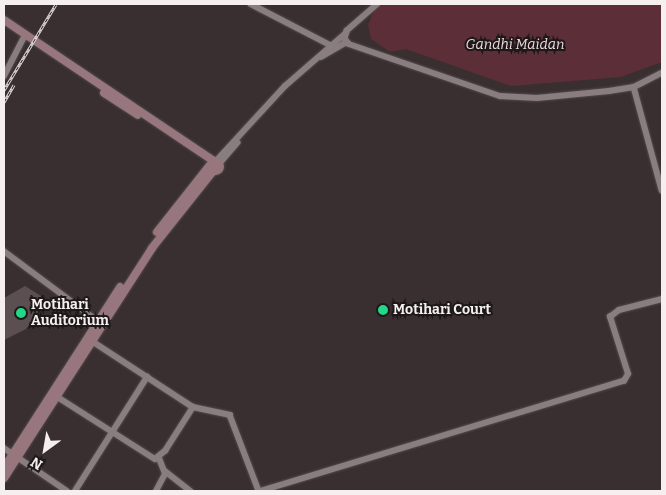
<!DOCTYPE html>
<html>
<head>
<meta charset="utf-8">
<style>
	body { margin:0 }
	#map { position:relative; width:666px; height:495px; overflow:hidden; background:#392f30; font-family:Bitter,serif }
	div>[style] { position:absolute }
	[style*='--x'] { left:calc(var(--x)*1px); top:calc(var(--y)*1px); width:calc(var(--w)*1px); rotate:calc(var(--a)*1deg) }
	.green>* { inset:0; background:#5c2e38 }
	.building>* { inset:0; background:#5b4f51 }
	.roads { filter:drop-shadow(0 0 1px #534b4c) drop-shadow(0 0 1px #534b4c) }
	.minor>* { height:5.5px; margin:-2.75px; padding:0 2.75px; transform-origin:2.75px; border-radius:2.75px; background:#8a7d7f }
	.secondary>* { height:8px; margin:-4px; padding:0 4px; transform-origin:4px; border-radius:4px; background:#98767d }
	.secondary>.ring { margin:-4px; padding:0; box-sizing:content-box; background:none; border:8px solid #98767d; border-radius:50% }
	.rail>* { height:3px; margin-top:-1.5px; transform-origin:0; background:repeating-linear-gradient(90deg,#1d1819 0 4px,#e2dbdc 0 8px); box-sizing:border-box; border-block:1px solid #e2dbdc }
	.dots>* { width:14px; height:14px; translate:-50% -50%; box-sizing:border-box; border:2px solid #1d1819; border-radius:50% }
	span { translate:-50% -50%; white-space:nowrap; text-align:center; line-height:1.15; -webkit-text-stroke:4px #1d1819; paint-order:stroke }
	.park-label { font-size:14px; color:#f2dade; font-style:italic }
	.poi-label { font-size:14px; color:#f6eff0; font-weight:700 }
	.left { translate:0 -50%; text-align:left }
	.frame { position:absolute; inset:0; border:5px solid #f6eff0; pointer-events:none }
	.north { position:absolute; left:20px; top:425px; width:50px; height:50px; -webkit-text-stroke:4px #1d1819; paint-order:stroke; rotate:212deg; font-size:14px; font-weight:700; line-height:20px; text-align:center; color:#f6eff0 }
	.north::after { content:''; display:block; margin:auto; width:18px; height:22px; background:#f6eff0; clip-path:polygon(50% 0,100% 100%,50% 72%,0 100%) }
</style>
</head>
<body>
<div id="map">
	<div class="green">
		<i style="clip-path:polygon(384px 4px,662px 4px,662px 62px,621px 77px,511px 86px,406px 49px,390px 52px,371px 39px,368px 25px,374px 10px)"></i>
	</div>
	<div class="building">
		<i style="clip-path:polygon(25px 286px,41px 296px,39px 311px,26px 329px,4px 340px,4px 298px)"></i>
	</div>
	<div class="roads">
		<div class="minor">
			<i style="--x:251;--y:4;--w:89;--a:27.4"></i>
			<i style="--x:378;--y:4;--w:41;--a:138.9"></i>
			<i style="--x:347;--y:31;--w:8;--a:104"></i>
			<i style="--x:345;--y:39;--w:6;--a:51"></i>
			<i style="--x:349;--y:44;--w:160;--a:19"></i>
			<i style="--x:500;--y:96;--w:37;--a:3"></i>
			<i style="--x:537;--y:98;--w:72;--a:-5.6"></i>
			<i style="--x:609;--y:91;--w:25;--a:-9"></i>
			<i style="--x:634;--y:87;--w:31;--a:-27"></i>
			<i style="--x:321;--y:57;--w:30;--a:-30"></i>
			<i style="--x:4;--y:76;--w:42;--a:-62.8"></i>
			<i style="--x:634;--y:87;--w:107;--a:74.8"></i>
			<i style="--x:216;--y:161;--w:102;--a:-47.4"></i>
			<i style="--x:285;--y:86;--w:81;--a:-41"></i>
			<i style="--x:219;--y:164;--w:28;--a:-49"></i>
			<i style="--x:4;--y:251;--w:117;--a:36.7"></i>
			<i style="--x:89;--y:339;--w:124;--a:33.2"></i>
			<i style="--x:193;--y:407;--w:38;--a:12"></i>
			<i style="--x:230;--y:415;--w:81;--a:69.1"></i>
			<i style="--x:53;--y:394;--w:121;--a:32.5"></i>
			<i style="--x:155;--y:459;--w:13;--a:-39"></i>
			<i style="--x:165;--y:451;--w:52;--a:-57.5"></i>
			<i style="--x:4;--y:448;--w:76;--a:34.3"></i>
			<i style="--x:165;--y:471;--w:33;--a:38"></i>
			<i style="--x:75;--y:491;--w:135;--a:-57.7"></i>
			<i style="--x:156;--y:491;--w:19;--a:-62"></i>
			<i style="--x:165;--y:474;--w:17;--a:-111"></i>
			<i style="--x:261;--y:491;--w:379;--a:-16.9"></i>
			<i style="--x:624;--y:381;--w:8;--a:-60"></i>
			<i style="--x:628;--y:374;--w:60;--a:-107.5"></i>
			<i style="--x:610;--y:317;--w:11;--a:-38"></i>
			<i style="--x:619;--y:310;--w:44;--a:-14.3"></i>
		</div>
		<div class="secondary">
			<i style="--x:4;--y:20;--w:253;--a:33.9"></i>
			<i style="--x:104;--y:93;--w:40;--a:32.9"></i>
			<i class="ring" style="left:210.5px;top:161.5px;width:1px;height:1px"></i>
			<i style="--x:157;--y:232;--w:85;--a:-51.7"></i>
			<i style="--x:4;--y:468;--w:215;--a:-57.3"></i>
			<i style="--x:4;--y:478;--w:274;--a:-57.2"></i>
			<i style="--x:152;--y:248;--w:100;--a:-51.5"></i>
		</div>
	</div>
	<div class="rail">
		<i style="--x:4;--y:90;--w:100;--a:-58.8"></i>
		<i style="--x:4;--y:102;--w:20;--a:-60"></i>
	</div>
	<div class="dots">
		<i style="left:383px;top:310px;background:#21d887"></i>
		<i style="left:21px;top:313px;background:#21d887"></i>
	</div>
	<div class="park-label">
		<span style="left:515px;top:45px">Gandhi Maidan</span>
	</div>
	<div class="poi-label">
		<span class="left" style="left:31px;top:313px">Motihari<br>Auditorium</span>
		<span class="left" style="left:393px;top:310px">Motihari Court</span>
	</div>
	<div class="frame"></div>
	<div class="north">N</div>
</div>
</body>
</html>
